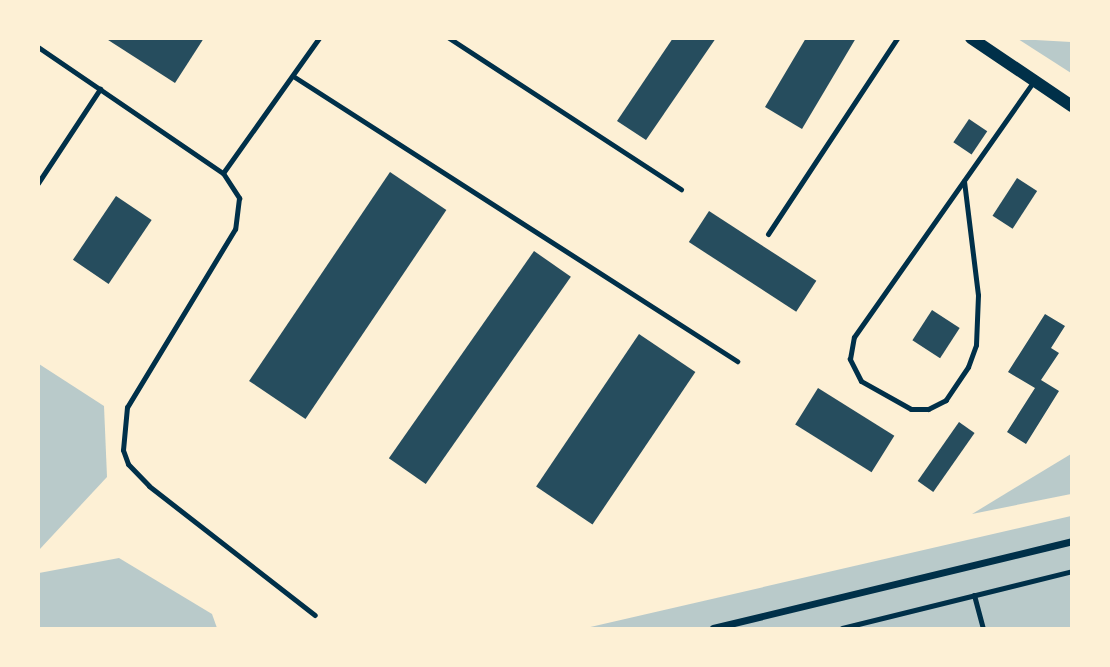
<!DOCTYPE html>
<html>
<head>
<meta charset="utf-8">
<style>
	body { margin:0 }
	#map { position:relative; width:1110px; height:667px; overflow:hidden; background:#fdf0d5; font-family:Montserrat,sans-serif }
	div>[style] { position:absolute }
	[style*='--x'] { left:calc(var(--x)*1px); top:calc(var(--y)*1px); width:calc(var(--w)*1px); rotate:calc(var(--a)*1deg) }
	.green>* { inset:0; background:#b9caca }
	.building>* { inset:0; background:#264d5e; transform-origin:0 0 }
	.service>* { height:5px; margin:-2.5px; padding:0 2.5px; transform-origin:2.5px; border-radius:2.5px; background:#003049 }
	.minor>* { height:7px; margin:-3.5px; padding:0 3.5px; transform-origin:3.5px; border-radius:3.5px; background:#003049 }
	.tertiary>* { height:12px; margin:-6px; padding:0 6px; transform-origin:6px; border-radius:6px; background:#003049 }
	span { translate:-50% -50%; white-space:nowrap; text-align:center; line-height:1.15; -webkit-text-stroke:5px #fdf0d5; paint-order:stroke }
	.frame { position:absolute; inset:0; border:40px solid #fdf0d5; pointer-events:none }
</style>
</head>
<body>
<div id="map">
	<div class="green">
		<i style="clip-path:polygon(1018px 39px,1071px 42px,1071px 73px)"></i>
		<i style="clip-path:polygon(39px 364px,104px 406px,107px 477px,39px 550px)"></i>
		<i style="clip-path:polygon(1071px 454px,1071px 494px,972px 514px)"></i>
		<i style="clip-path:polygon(1071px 516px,1071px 628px,586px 628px)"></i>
		<i style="clip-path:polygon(119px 558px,212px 614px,217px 628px,39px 628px,39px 573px)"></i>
	</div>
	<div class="building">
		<i style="clip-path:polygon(105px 38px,204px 38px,175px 83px)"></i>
		<i style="clip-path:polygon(673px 38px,716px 38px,646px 140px,617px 121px)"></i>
		<i style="clip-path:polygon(806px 38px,856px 38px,802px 129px,765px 107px)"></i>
		<i style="left:969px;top:119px;width:22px;height:28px;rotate:34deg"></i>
		<i style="left:390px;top:172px;width:68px;height:252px;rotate:34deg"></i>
		<i style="left:1017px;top:178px;width:24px;height:45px;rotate:33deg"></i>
		<i style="left:116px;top:196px;width:43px;height:77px;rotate:34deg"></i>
		<i style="left:709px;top:211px;width:128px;height:37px;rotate:33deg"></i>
		<i style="left:534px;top:251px;width:45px;height:253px;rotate:35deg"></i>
		<i style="left:932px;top:310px;width:33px;height:36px;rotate:33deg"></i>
		<i style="clip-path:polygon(1045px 314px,1065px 326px,1051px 348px,1059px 353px,1041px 380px,1059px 391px,1026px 444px,1007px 432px,1035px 388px,1008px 372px)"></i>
		<i style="left:639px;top:334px;width:68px;height:184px;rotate:34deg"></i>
		<i style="left:818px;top:388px;width:90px;height:43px;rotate:32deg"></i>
		<i style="left:959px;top:422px;width:19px;height:72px;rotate:35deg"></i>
	</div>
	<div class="service">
		<i style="--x:449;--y:38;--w:277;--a:33.1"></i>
		<i style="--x:38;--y:47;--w:224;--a:34.3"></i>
		<i style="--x:223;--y:173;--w:166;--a:-54.6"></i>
		<i style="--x:293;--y:76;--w:528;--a:32.7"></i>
		<i style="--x:223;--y:173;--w:30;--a:57"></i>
		<i style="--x:239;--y:198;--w:31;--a:97"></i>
		<i style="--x:235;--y:229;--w:208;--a:121.2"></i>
		<i style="--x:127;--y:407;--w:43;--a:95.3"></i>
		<i style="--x:123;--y:450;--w:15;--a:70"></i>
		<i style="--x:128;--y:464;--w:30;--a:46"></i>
		<i style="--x:149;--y:486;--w:210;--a:37.9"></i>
		<i style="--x:964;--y:181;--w:115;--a:83"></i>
		<i style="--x:978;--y:295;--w:50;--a:92.3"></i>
		<i style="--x:976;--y:345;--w:23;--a:110"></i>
		<i style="--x:968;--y:367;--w:40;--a:124"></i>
		<i style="--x:946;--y:400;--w:20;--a:153"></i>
		<i style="--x:928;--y:409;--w:17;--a:180"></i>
		<i style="--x:911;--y:409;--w:57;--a:-150.8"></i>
		<i style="--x:861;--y:381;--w:25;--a:-117"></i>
		<i style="--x:850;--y:359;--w:22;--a:-80"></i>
		<i style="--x:854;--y:337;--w:313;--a:-54.9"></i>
		<i style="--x:38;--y:183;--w:113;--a:-56.6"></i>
		<i style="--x:768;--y:234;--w:235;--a:-56.6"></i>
		<i style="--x:974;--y:595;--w:34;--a:75"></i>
		<i style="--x:842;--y:628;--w:237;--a:-13.9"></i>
	</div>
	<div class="minor">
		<i style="--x:713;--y:628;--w:369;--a:-13.6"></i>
	</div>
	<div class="tertiary">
		<i style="--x:971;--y:38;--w:122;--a:34"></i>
	</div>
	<div class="frame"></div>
</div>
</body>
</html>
